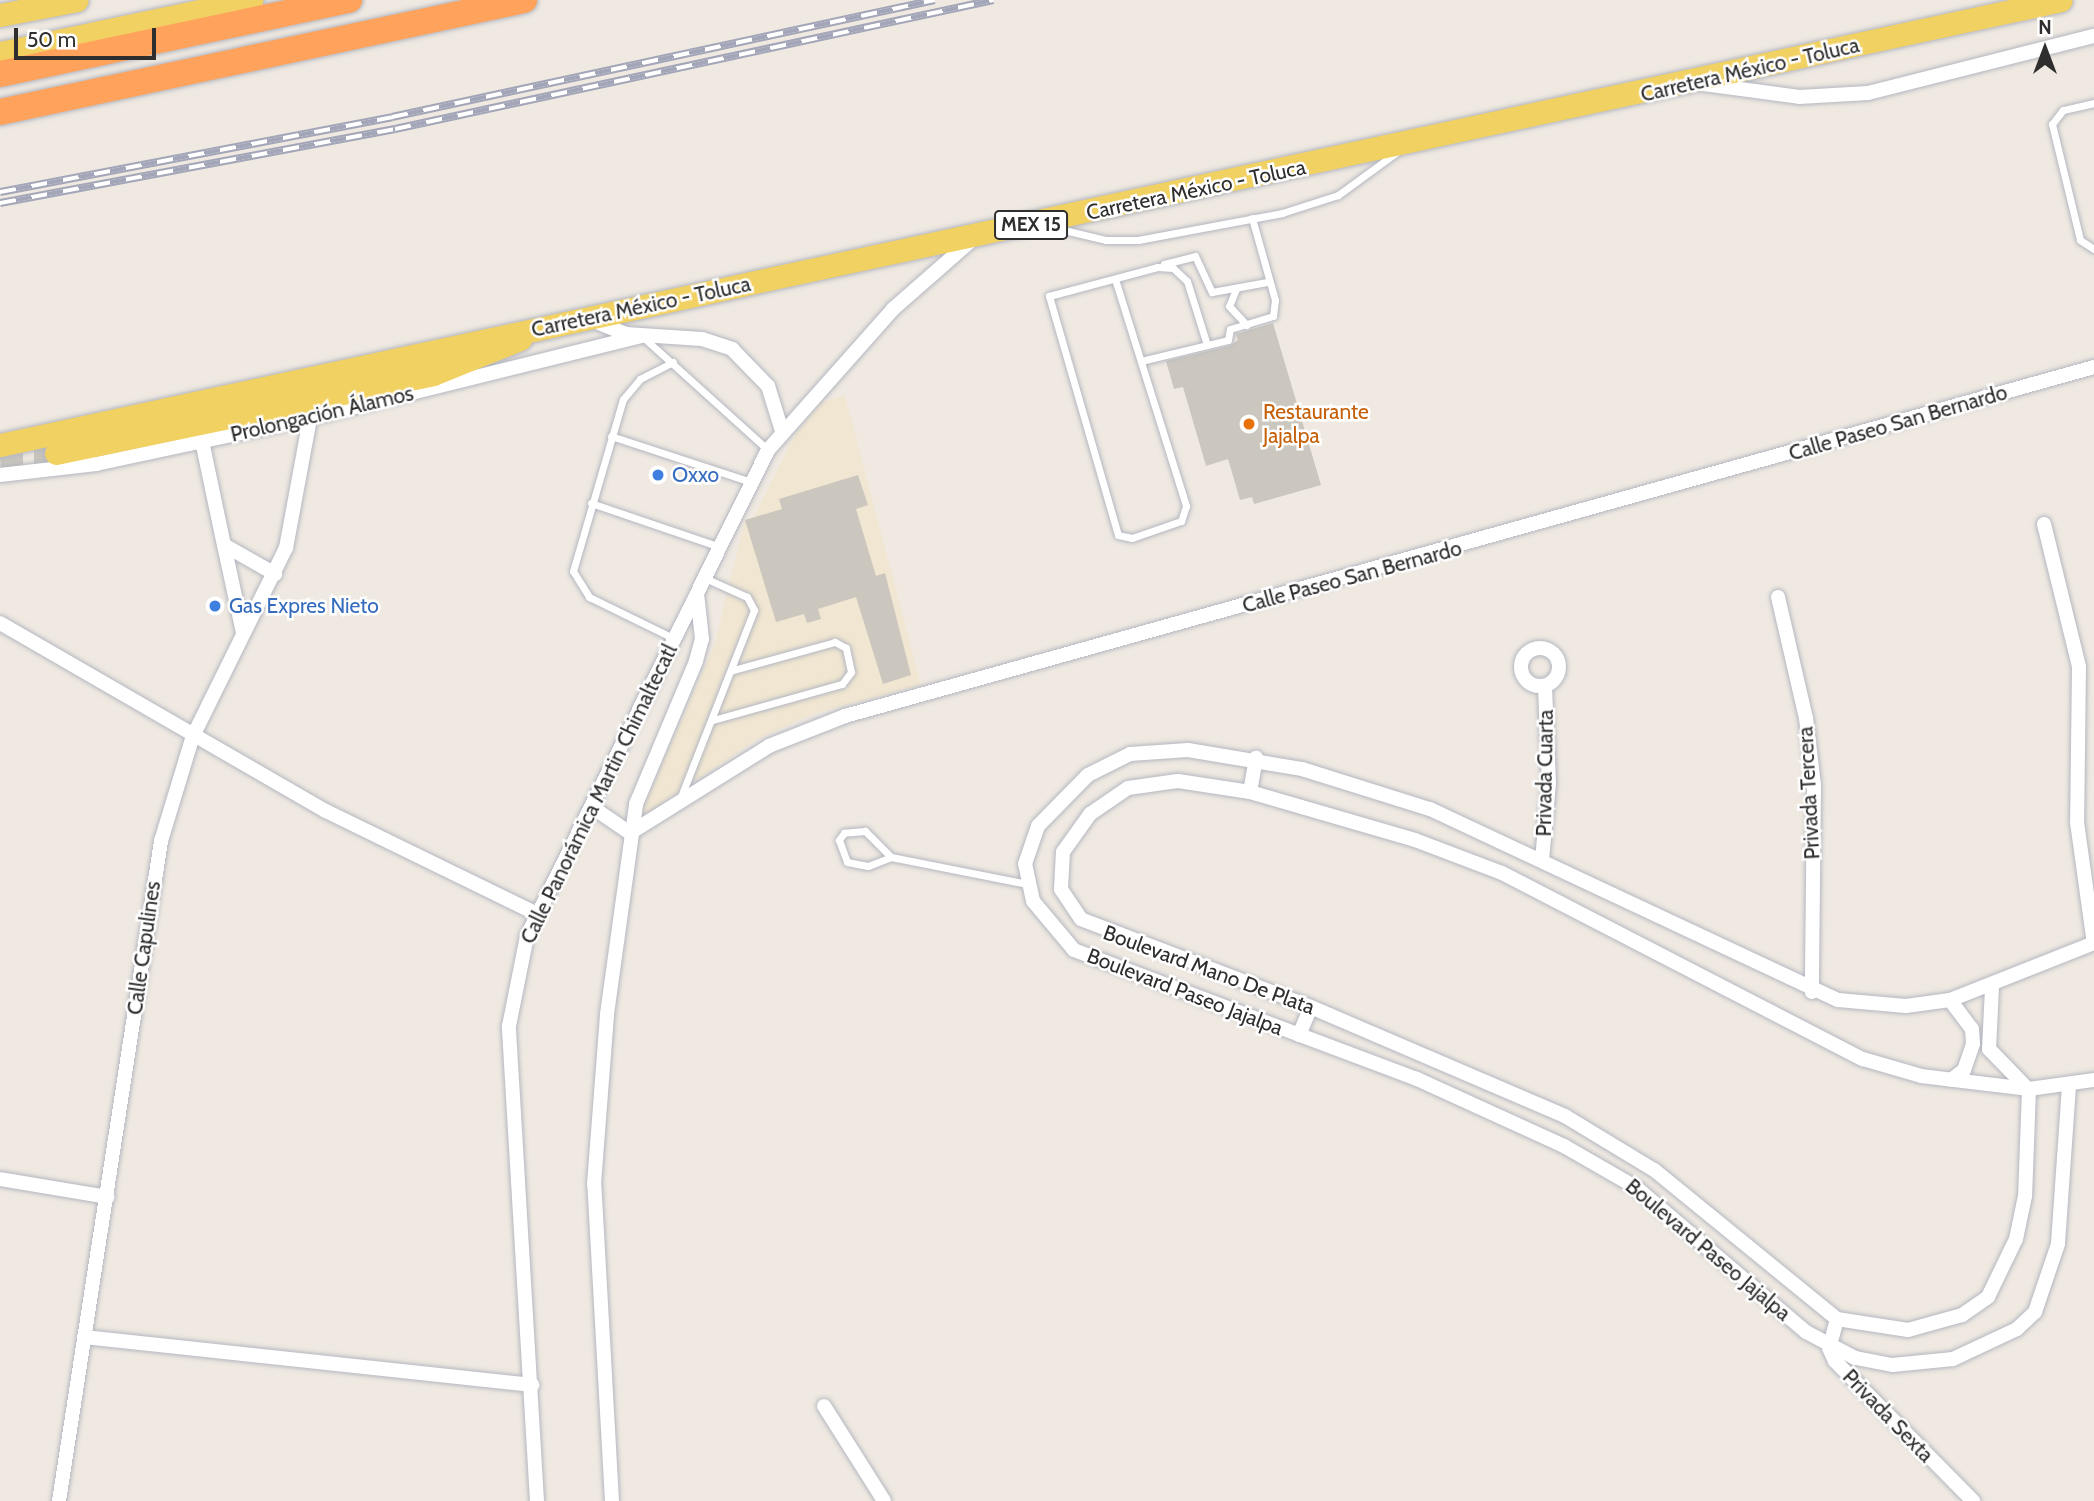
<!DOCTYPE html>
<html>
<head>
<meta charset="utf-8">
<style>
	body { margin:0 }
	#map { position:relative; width:2094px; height:1501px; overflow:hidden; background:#efe9e1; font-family:Cabin,sans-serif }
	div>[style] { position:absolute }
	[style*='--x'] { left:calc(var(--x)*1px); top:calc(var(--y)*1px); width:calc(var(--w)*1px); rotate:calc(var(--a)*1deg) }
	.education>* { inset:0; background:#f0e6d1 }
	.building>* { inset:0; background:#cbc7bf }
	.primary-tunnel>* { height:23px; margin-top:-11.5px; transform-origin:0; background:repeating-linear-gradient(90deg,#c8c4bd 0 23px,transparent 0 34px) }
	.roads { filter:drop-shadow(0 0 2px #b4b7c1) drop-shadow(0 0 2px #b4b7c1) }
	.service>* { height:7px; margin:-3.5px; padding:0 3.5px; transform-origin:3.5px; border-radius:3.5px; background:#fff }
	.minor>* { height:14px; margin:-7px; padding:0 7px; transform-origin:7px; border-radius:7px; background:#fff }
	.minor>.ring { margin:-7px; padding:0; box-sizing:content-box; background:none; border:14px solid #fff; border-radius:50% }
	.primary>* { height:23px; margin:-11.5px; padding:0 11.5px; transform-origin:11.5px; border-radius:11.5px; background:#f2d163 }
	.motorway>* { height:26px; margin:-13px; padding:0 13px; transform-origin:13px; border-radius:13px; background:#ffa35c }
	.rail>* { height:8px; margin-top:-4px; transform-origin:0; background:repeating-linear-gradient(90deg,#fff 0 16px,#a3a6b8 0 32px); box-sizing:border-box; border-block:2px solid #a3a6b8 }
	.dots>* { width:19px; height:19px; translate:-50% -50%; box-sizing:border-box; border:4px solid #fff; border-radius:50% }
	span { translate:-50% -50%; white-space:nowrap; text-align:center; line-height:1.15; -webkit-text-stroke:5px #fff; paint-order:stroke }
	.shield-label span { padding:2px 5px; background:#fff; border:2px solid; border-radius:5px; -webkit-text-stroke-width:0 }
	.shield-label { font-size:19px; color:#2e2e2e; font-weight:700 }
	.street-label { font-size:21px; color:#2e2e2e }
	.food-label { font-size:21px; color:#c56008 }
	.left { translate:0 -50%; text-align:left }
	.shop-label { font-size:21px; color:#366cbe }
	.north { position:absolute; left:2010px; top:14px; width:70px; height:70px; -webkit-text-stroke:5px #fff; paint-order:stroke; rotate:0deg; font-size:19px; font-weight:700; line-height:28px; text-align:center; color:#2e2e2e }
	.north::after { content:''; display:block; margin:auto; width:24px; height:32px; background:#2e2e2e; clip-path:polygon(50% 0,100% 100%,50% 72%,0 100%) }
	.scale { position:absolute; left:14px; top:28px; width:142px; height:32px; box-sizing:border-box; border:4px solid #2e2e2e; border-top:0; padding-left:9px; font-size:21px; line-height:24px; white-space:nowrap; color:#2e2e2e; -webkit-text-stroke:5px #fff; paint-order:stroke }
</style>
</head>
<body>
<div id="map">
	<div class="education">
		<i style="clip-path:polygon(845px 396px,921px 685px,816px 713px,757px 739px,637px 821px,715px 644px,745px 520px,754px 517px,795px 435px,822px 402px)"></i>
	</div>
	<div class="building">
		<i style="clip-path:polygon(1273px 323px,1321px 485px,1254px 504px,1252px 497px,1240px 500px,1228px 459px,1206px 466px,1183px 387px,1174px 389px,1166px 361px,1229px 346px,1238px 340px,1236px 334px)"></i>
		<i style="clip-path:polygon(858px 475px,868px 505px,856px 509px,876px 576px,885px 573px,911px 675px,883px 684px,856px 597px,818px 609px,821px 619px,807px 623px,804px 614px,776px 622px,745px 520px,782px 509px,779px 499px)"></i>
	</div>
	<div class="primary-tunnel">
		<i style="--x:0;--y:456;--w:56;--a:-3.1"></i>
	</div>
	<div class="roads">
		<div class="service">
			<i style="--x:2094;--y:103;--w:32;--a:167"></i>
			<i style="--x:2063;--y:110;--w:18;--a:128"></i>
			<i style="--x:2052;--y:124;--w:119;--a:76.4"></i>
			<i style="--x:2080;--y:240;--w:17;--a:33"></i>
			<i style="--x:1047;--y:226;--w:61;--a:13.3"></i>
			<i style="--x:1106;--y:240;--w:32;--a:0"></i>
			<i style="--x:1138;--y:240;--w:147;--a:-10.6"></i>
			<i style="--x:1282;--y:213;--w:59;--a:-17.8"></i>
			<i style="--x:1338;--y:195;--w:78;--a:-36.1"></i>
			<i style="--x:1164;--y:264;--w:32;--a:-14"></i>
			<i style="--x:1195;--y:256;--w:40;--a:65"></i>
			<i style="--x:1212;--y:292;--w:56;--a:-10.3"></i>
			<i style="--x:1115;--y:279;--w:238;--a:72.6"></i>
			<i style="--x:1186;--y:506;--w:16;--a:108"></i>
			<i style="--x:1181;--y:521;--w:52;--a:160.9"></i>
			<i style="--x:1132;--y:538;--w:14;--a:-168"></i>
			<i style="--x:1118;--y:535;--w:249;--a:-106.1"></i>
			<i style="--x:1049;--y:296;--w:112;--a:-15"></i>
			<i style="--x:1157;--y:267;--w:16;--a:4"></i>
			<i style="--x:1173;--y:268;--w:19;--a:43"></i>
			<i style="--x:1187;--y:281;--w:67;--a:72.6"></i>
			<i style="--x:1236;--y:289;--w:18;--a:112"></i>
			<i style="--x:1229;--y:306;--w:26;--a:47"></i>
			<i style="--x:644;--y:338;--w:167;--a:42.1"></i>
			<i style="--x:1141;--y:361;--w:89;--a:-13.6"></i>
			<i style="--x:1228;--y:340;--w:11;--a:-80"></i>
			<i style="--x:1230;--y:329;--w:45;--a:-16.8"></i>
			<i style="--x:1273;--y:316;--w:16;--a:-83"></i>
			<i style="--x:1275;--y:300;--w:85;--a:-105.7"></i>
			<i style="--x:673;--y:362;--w:37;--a:153"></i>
			<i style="--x:640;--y:379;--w:26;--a:130"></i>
			<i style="--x:623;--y:399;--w:179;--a:106.2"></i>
			<i style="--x:573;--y:571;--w:31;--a:58"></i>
			<i style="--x:589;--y:597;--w:96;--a:26"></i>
			<i style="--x:611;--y:436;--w:147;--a:18.2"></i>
			<i style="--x:591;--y:503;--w:136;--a:18.8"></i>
			<i style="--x:713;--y:720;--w:134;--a:-15.6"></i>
			<i style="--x:842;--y:684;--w:15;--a:-53"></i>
			<i style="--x:851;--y:672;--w:25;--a:-102"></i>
			<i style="--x:846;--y:648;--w:13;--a:-151"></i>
			<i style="--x:835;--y:642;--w:106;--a:164.6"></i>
			<i style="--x:680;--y:799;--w:203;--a:-68.6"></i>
			<i style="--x:754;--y:610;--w:15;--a:-118"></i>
			<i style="--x:747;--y:597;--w:46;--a:-155.7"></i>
			<i style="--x:891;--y:857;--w:37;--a:-135"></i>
			<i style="--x:865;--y:831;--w:21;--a:175"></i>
			<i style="--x:844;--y:833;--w:9;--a:126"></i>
			<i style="--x:839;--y:840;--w:23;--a:70"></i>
			<i style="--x:847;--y:862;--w:21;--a:11"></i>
			<i style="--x:868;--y:866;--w:25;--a:-21"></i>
			<i style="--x:891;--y:857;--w:139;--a:11.2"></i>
		</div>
		<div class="minor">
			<i style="--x:1696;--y:83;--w:104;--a:7.7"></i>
			<i style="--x:1799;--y:97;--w:69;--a:-3.3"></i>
			<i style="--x:1868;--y:93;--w:233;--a:-14.2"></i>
			<i style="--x:589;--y:319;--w:40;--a:22"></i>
			<i style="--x:626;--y:334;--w:76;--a:3.8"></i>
			<i style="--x:702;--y:339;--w:32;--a:18"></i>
			<i style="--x:732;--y:349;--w:52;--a:45.8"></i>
			<i style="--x:768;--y:386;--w:47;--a:72.7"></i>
			<i style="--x:202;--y:441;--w:106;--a:78.1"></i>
			<i style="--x:224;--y:545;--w:59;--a:29.6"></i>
			<i style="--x:0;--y:475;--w:97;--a:-6.5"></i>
			<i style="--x:96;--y:464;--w:219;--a:-12.1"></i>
			<i style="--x:310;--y:418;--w:341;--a:-13.9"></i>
			<i style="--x:2044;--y:524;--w:147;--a:76.2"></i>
			<i style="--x:2079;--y:667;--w:155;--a:90.7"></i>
			<i style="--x:2077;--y:822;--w:123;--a:82.1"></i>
			<i style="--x:224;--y:545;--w:90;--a:77.8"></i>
			<i style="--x:1778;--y:597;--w:124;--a:77"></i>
			<i style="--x:1806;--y:718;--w:67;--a:83.2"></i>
			<i style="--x:1814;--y:785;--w:207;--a:90.6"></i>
			<i style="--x:0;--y:623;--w:376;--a:30"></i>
			<i style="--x:326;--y:811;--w:235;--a:26"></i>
			<i class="ring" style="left:1521px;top:648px;width:24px;height:24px"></i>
			<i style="--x:1250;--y:792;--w:35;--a:-80"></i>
			<i style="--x:592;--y:807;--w:46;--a:34.4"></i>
			<i style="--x:630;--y:833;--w:164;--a:-32"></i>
			<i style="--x:769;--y:746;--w:82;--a:-21.5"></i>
			<i style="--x:845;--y:716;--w:1297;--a:-15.61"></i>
			<i style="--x:1542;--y:860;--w:77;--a:-84.8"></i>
			<i style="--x:1549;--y:783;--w:97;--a:-92.4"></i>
			<i style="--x:1992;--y:988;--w:61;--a:92.8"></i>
			<i style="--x:1989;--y:1049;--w:52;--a:45.8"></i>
			<i style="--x:1950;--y:1000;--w:36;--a:53"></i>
			<i style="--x:1972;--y:1029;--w:15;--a:86"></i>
			<i style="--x:1973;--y:1044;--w:28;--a:109"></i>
			<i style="--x:1964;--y:1070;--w:16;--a:142"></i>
			<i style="--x:1299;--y:1035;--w:30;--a:-67"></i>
			<i style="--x:2069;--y:1086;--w:158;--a:94"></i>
			<i style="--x:2058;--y:1244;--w:72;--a:108.7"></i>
			<i style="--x:2035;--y:1312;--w:25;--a:137"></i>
			<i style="--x:2017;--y:1329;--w:71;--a:154.9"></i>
			<i style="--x:1953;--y:1359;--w:61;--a:174.4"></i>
			<i style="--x:1892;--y:1365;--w:38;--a:-169"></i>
			<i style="--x:1855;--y:1358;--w:55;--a:-152"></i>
			<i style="--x:1806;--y:1332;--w:222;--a:-139.6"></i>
			<i style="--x:1637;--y:1188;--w:84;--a:-150.1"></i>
			<i style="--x:1564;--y:1146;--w:162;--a:-155.5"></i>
			<i style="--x:1417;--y:1079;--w:366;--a:-159.4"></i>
			<i style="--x:1074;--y:950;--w:64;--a:-129.9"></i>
			<i style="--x:1033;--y:901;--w:38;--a:-102"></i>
			<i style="--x:1025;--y:864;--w:40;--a:-71.1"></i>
			<i style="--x:1038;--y:826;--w:71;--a:-45.6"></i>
			<i style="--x:1088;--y:775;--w:47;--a:-26.6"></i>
			<i style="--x:1130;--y:754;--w:58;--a:-3.9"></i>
			<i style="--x:1188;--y:750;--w:116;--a:9.5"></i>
			<i style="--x:1302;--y:769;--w:134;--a:17.4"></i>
			<i style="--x:1430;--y:809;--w:450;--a:25.1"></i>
			<i style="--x:1838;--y:1000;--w:68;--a:5"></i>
			<i style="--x:1906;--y:1006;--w:44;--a:-7.8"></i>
			<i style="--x:1950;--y:1000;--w:155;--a:-21.6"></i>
			<i style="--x:2029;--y:1089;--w:107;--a:92.1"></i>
			<i style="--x:2025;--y:1196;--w:44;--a:101.8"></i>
			<i style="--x:2016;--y:1239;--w:64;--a:115.8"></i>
			<i style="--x:1988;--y:1297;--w:32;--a:145"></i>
			<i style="--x:1962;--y:1315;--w:56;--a:164.5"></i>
			<i style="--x:1908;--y:1330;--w:72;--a:-171.2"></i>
			<i style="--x:1837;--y:1319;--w:236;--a:-140.8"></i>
			<i style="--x:1654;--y:1170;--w:104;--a:-148.8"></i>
			<i style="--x:1565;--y:1116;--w:276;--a:-156.8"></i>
			<i style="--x:1311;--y:1007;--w:246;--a:-159.1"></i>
			<i style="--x:1081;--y:919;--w:36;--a:-124"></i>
			<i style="--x:1061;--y:889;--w:37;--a:-87"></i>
			<i style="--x:1063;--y:852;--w:47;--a:-54.6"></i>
			<i style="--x:1090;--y:814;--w:46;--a:-34.4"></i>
			<i style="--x:1128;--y:788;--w:50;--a:-8"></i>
			<i style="--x:1178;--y:781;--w:73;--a:8.7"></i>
			<i style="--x:1250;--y:792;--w:172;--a:16.2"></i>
			<i style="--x:1415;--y:840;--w:93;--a:20.8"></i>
			<i style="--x:1502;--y:873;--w:406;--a:27.3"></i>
			<i style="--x:1863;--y:1059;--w:60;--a:16.3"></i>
			<i style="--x:1921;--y:1076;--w:109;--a:6.9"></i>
			<i style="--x:2029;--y:1089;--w:66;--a:-7.9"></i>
			<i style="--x:0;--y:1179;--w:109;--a:9.5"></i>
			<i style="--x:1837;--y:1319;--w:30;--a:105"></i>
			<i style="--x:1829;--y:1348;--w:14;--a:65"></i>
			<i style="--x:1835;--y:1361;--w:197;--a:45.4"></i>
			<i style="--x:84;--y:1337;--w:451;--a:6.1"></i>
			<i style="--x:824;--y:1406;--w:112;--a:57.7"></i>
			<i style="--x:59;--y:1501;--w:668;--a:-81.21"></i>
			<i style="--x:161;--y:841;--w:110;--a:-73.1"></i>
			<i style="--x:193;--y:736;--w:210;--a:-63.7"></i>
			<i style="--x:286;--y:548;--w:132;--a:-79.5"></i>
			<i style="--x:537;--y:1501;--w:476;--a:-93.4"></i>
			<i style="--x:509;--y:1026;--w:92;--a:-78.7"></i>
			<i style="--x:527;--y:936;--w:542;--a:-63.62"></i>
			<i style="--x:768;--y:450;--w:188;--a:-48.4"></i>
			<i style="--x:893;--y:309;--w:106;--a:-41.2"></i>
			<i style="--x:612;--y:1501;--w:318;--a:-93.2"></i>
			<i style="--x:594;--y:1184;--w:170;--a:-85.6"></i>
			<i style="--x:607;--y:1014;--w:212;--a:-82.1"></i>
			<i style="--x:636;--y:804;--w:155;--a:-67.2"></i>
			<i style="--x:696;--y:661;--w:23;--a:-75"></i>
			<i style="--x:702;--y:639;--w:45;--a:-96.3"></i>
		</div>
		<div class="primary">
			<i style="--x:0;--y:15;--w:78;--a:-11"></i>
			<i style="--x:0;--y:53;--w:257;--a:-11.9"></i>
			<i style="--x:0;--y:445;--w:2108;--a:-12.18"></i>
			<i style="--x:56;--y:453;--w:385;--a:-11.8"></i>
			<i style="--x:433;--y:374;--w:94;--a:-21.9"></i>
		</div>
		<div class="motorway">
			<i style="--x:0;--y:74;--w:357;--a:-12"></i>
			<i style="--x:0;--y:112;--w:536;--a:-12.06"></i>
		</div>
	</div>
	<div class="rail">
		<i style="--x:0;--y:192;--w:399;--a:-10.8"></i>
		<i style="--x:392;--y:117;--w:555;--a:-12.16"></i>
		<i style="--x:0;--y:203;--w:402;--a:-10.6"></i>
		<i style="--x:395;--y:129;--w:612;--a:-12.17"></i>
	</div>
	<div class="dots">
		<i style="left:1249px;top:424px;background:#e8710a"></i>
		<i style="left:658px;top:475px;background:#3f7fe0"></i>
		<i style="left:215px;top:606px;background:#3f7fe0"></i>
	</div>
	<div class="shield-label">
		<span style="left:1031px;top:225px">MEX 15</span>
	</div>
	<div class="street-label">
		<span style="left:1750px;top:70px;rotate:-13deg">Carretera México - Toluca</span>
		<span style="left:1196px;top:190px;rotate:-12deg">Carretera México - Toluca</span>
		<span style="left:641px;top:307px;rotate:-12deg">Carretera México - Toluca</span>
		<span style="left:322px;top:414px;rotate:-13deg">Prolongación Álamos</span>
		<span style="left:1898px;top:423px;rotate:-16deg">Calle Paseo San Bernardo</span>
		<span style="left:1352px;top:577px;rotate:-15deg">Calle Paseo San Bernardo</span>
		<span style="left:1545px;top:773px;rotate:-89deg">Privada Cuarta</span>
		<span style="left:1809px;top:793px;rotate:-93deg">Privada Tercera</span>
		<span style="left:599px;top:794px;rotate:-64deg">Calle Panorámica Martin Chimaltecatl</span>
		<span style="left:144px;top:948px;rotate:-82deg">Calle Capulines</span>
		<span style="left:1209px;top:970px;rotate:20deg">Boulevard Mano De Plata</span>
		<span style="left:1185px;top:992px;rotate:21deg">Boulevard Paseo Jajalpa</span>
		<span style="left:1708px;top:1250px;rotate:40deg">Boulevard Paseo Jajalpa</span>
		<span style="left:1888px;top:1416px;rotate:46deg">Privada Sexta</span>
	</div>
	<div class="food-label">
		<span class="left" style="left:1263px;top:424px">Restaurante<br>Jajalpa</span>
	</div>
	<div class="shop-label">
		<span class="left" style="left:672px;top:475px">Oxxo</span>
		<span class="left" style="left:229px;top:606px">Gas Expres Nieto</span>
	</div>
	<div class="north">N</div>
	<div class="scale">50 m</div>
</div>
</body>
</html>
